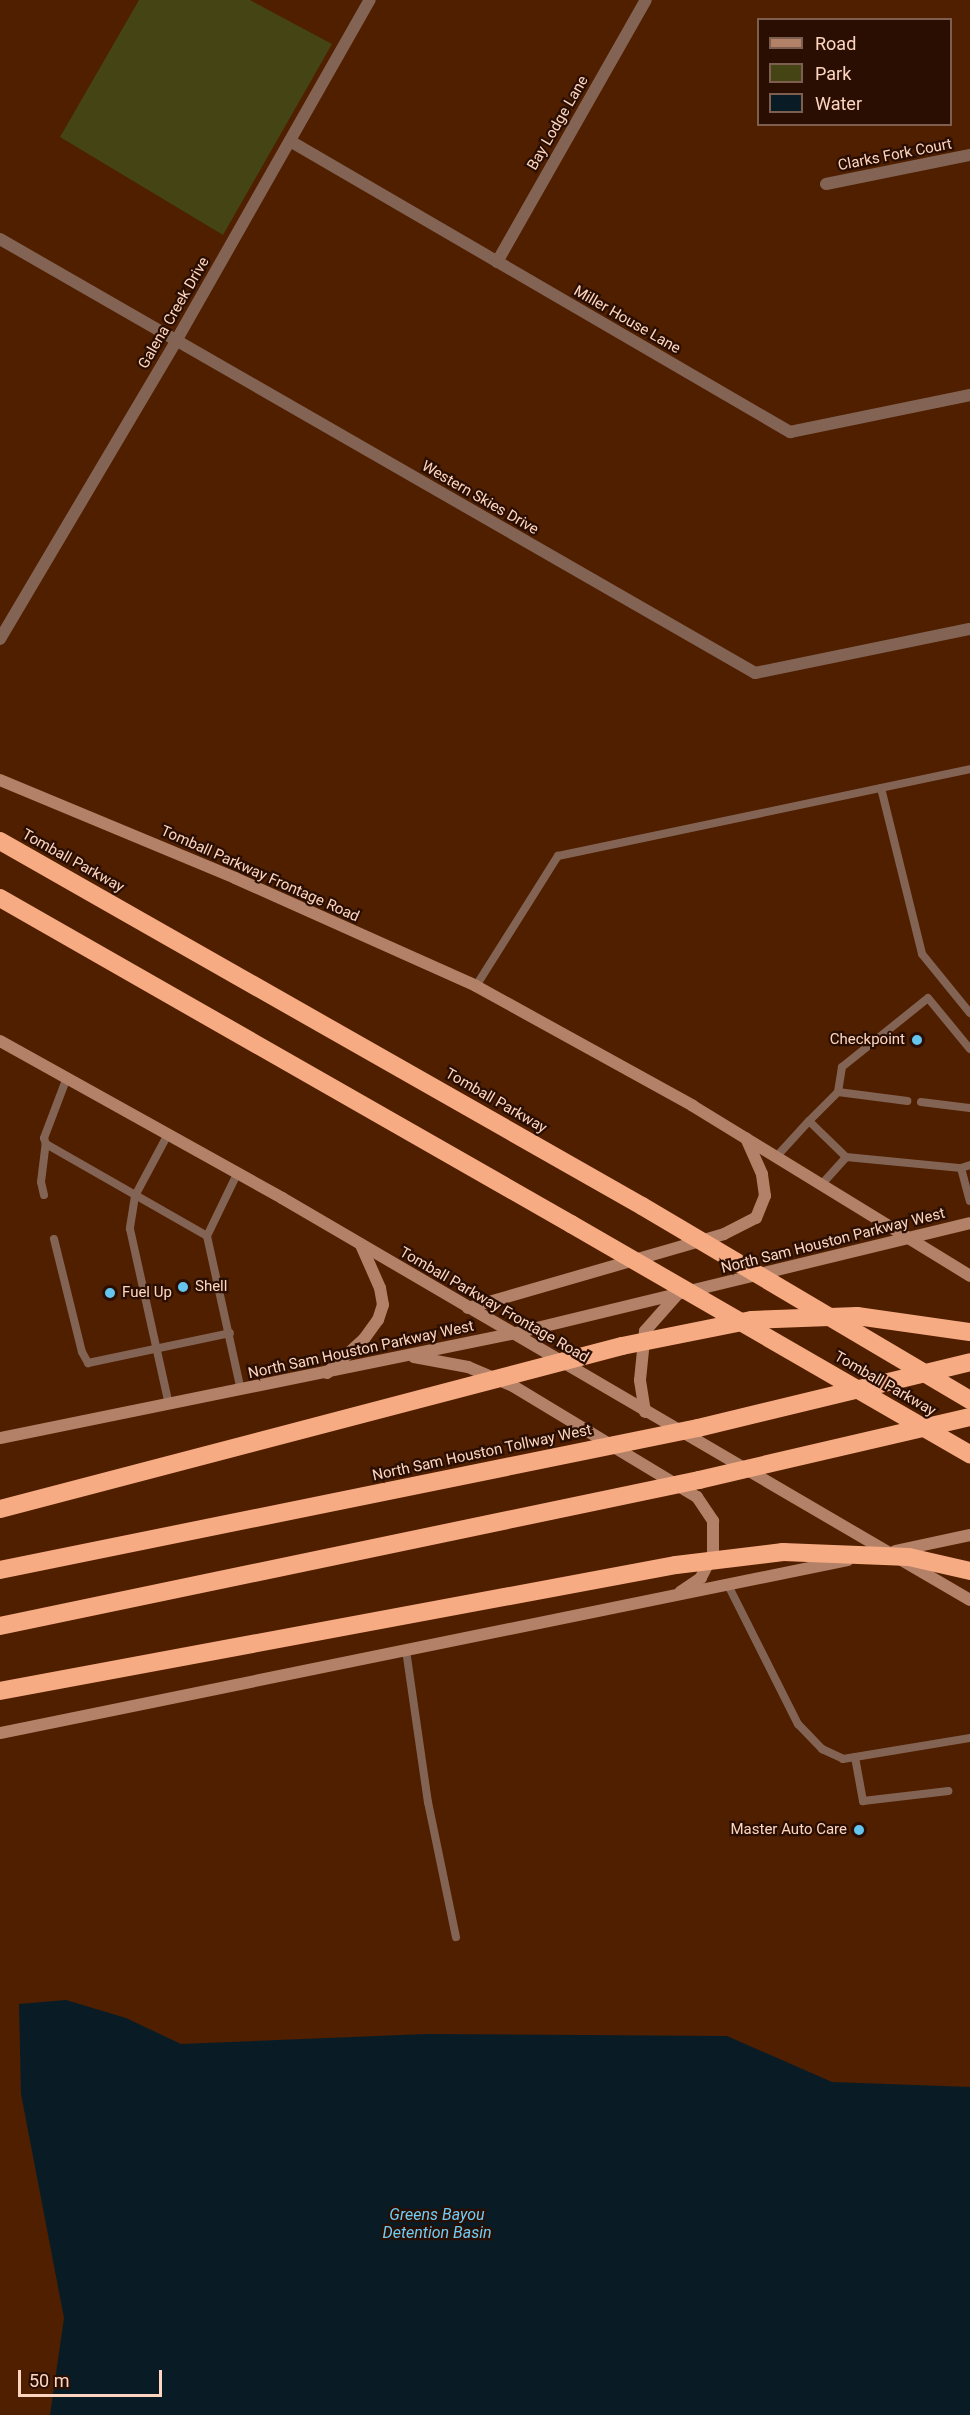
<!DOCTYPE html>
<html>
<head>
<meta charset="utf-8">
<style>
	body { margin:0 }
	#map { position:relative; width:970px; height:2415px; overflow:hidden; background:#4f1f00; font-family:Roboto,sans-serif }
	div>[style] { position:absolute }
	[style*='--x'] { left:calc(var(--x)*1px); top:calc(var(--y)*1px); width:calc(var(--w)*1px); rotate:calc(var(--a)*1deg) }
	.green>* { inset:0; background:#444414 }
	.water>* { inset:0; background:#091c25 }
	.lane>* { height:8px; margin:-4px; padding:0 4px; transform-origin:4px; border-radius:4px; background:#836454 }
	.street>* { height:12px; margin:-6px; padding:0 6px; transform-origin:6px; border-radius:6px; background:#836454 }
	.secondary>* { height:12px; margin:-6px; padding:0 6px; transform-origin:6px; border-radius:6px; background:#b28168 }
	.highway>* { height:18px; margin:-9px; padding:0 9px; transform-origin:9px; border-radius:9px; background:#f7ab83 }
	.highway-bridge>* { height:18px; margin:-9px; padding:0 9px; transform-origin:9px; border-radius:9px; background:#f7ab83 }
	.dots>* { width:16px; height:16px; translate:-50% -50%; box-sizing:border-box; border:3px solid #2a0e01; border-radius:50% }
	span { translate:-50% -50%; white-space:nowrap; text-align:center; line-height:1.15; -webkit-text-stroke:4.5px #2a0e01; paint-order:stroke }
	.street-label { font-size:15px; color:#fdd5c1 }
	.poi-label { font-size:15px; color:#fdd5c1 }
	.right { translate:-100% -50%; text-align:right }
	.left { translate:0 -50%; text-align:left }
	.water-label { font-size:16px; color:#6ecdf7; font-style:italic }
	.legend { position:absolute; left:757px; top:18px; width:195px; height:108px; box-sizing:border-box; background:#2a0e01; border:2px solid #7e5e4e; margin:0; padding:8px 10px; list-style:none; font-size:18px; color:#fdd5c1 }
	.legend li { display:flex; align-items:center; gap:12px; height:30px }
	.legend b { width:30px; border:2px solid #7e5e4e }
	.scale { position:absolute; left:18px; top:2370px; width:144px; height:27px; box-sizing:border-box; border:3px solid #fdd5c1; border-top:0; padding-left:8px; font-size:18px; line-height:21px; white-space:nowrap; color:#fdd5c1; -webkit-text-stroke:4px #2a0e01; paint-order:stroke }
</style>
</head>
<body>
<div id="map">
	<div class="green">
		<i style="clip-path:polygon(139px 0,250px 0,332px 44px,223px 235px,60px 137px)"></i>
	</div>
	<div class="water">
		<i style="clip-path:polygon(66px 2000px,126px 2018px,181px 2044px,426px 2034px,727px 2036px,832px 2082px,970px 2087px,970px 2415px,50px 2415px,64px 2318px,21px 2094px,19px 2004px)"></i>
	</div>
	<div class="lane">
		<i style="--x:881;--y:788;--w:171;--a:76.1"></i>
		<i style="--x:922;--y:954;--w:76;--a:50.9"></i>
		<i style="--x:476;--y:986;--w:154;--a:-57.8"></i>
		<i style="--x:558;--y:856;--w:421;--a:-11.9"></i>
		<i style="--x:66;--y:1080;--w:62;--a:110.8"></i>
		<i style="--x:44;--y:1138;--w:6;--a:72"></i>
		<i style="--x:46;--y:1144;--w:185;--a:29.7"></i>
		<i style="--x:838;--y:1092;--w:70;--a:7.4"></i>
		<i style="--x:921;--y:1102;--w:49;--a:7"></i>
		<i style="--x:809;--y:1121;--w:41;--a:-45"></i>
		<i style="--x:838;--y:1092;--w:25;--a:-81"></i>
		<i style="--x:842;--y:1067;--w:110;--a:-38.7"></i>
		<i style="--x:928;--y:998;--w:66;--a:50.5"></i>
		<i style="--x:167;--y:1136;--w:68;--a:118.1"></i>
		<i style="--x:135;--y:1196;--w:33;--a:99"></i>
		<i style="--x:130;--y:1229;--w:180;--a:77.5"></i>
		<i style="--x:777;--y:1156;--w:47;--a:-47.6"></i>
		<i style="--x:809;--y:1121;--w:52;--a:44.2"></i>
		<i style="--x:961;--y:1168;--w:34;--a:75"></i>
		<i style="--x:237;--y:1174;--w:69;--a:115.8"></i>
		<i style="--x:207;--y:1236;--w:158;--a:77.6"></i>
		<i style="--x:822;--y:1184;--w:36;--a:-48"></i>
		<i style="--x:846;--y:1157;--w:116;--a:5.5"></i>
		<i style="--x:961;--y:1168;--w:9;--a:-18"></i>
		<i style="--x:44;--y:1195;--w:13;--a:-103"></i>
		<i style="--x:41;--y:1182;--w:38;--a:-83"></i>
		<i style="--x:54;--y:1239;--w:116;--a:76.1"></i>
		<i style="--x:82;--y:1352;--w:13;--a:61"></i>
		<i style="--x:88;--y:1363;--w:145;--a:-11.9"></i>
		<i style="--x:728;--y:1585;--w:156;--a:63.3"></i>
		<i style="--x:798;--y:1724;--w:35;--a:46"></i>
		<i style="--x:822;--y:1749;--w:23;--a:25"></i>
		<i style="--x:843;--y:1759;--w:129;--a:-9.4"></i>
		<i style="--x:406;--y:1650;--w:154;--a:81.8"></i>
		<i style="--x:428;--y:1802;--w:138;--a:78.3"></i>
		<i style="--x:855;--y:1757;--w:45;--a:79.7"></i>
		<i style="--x:863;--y:1801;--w:86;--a:-6.7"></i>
	</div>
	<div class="street">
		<i style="--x:290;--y:141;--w:579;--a:30.2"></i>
		<i style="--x:790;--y:432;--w:184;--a:-11.6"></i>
		<i style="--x:826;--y:184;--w:147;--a:-11.4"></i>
		<i style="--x:0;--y:239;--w:871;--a:29.89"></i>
		<i style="--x:755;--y:673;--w:219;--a:-11.6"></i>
		<i style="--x:497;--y:262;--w:301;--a:-60.4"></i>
		<i style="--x:0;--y:639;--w:346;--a:-59.4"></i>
		<i style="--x:176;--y:341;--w:392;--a:-60.4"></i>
	</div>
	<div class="secondary">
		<i style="--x:0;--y:780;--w:255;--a:22.6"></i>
		<i style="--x:235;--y:878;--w:264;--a:24.1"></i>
		<i style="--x:476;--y:986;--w:248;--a:28.9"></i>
		<i style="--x:693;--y:1106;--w:325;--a:31.5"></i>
		<i style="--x:0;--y:1041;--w:323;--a:29.1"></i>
		<i style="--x:282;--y:1198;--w:797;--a:30.3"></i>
		<i style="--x:468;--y:1308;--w:266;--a:-16.1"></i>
		<i style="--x:724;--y:1234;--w:36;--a:-27"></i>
		<i style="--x:756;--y:1218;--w:24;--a:-68"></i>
		<i style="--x:765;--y:1196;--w:22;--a:-98"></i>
		<i style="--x:762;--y:1174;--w:39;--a:-114"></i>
		<i style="--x:414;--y:1357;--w:55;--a:10.5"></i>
		<i style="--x:468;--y:1367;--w:49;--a:22.9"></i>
		<i style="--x:513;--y:1386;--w:215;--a:31.1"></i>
		<i style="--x:697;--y:1497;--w:29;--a:56"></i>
		<i style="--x:713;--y:1521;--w:33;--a:90"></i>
		<i style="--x:713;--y:1554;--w:27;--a:117"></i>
		<i style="--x:701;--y:1578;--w:25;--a:146"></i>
		<i style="--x:327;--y:1373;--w:50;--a:-42.6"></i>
		<i style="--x:364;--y:1339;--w:24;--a:-54"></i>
		<i style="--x:378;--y:1320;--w:16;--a:-72"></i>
		<i style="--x:383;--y:1305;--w:17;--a:-100"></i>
		<i style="--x:380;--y:1288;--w:47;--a:-113.8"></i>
		<i style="--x:645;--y:1412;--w:32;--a:-99"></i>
		<i style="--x:640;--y:1380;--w:49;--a:-84.2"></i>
		<i style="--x:645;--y:1331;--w:48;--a:-48.4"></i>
		<i style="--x:0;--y:1438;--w:527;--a:-11.5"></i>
		<i style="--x:516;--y:1333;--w:467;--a:-13.6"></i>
		<i style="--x:895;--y:1551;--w:77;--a:-12"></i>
		<i style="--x:0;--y:1733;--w:865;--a:-11.53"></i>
	</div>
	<div class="highway">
		<i style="--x:0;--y:841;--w:739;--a:29.62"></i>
		<i style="--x:0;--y:898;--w:658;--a:29.72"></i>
	</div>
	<div class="highway-bridge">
		<i style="--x:642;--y:1206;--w:381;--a:30.6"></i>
		<i style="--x:571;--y:1224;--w:461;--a:30"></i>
		<i style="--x:0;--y:1509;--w:643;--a:-14.68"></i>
		<i style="--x:622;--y:1346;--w:133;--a:-11.3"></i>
		<i style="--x:752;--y:1320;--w:105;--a:-2.2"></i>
		<i style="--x:857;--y:1316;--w:114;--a:8.1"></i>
		<i style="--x:0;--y:1570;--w:712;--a:-11.5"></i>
		<i style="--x:698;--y:1428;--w:280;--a:-13.6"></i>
		<i style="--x:0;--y:1626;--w:714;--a:-11.8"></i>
		<i style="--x:699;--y:1480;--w:278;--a:-13.1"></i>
		<i style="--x:0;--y:1691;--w:688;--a:-10.56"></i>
		<i style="--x:676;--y:1565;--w:108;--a:-6.9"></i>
		<i style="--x:783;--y:1552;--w:126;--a:2.3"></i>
		<i style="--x:909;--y:1557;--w:63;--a:12.9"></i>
	</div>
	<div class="dots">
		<i style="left:917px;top:1040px;background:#65c5ee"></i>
		<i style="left:183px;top:1287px;background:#65c5ee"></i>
		<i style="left:110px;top:1293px;background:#65c5ee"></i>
		<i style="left:859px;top:1830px;background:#65c5ee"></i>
	</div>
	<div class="street-label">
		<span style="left:558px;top:123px;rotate:-60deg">Bay Lodge Lane</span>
		<span style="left:895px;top:155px;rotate:-11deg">Clarks Fork Court</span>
		<span style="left:174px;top:313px;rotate:-60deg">Galena Creek Drive</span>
		<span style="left:627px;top:320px;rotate:30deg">Miller House Lane</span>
		<span style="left:480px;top:498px;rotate:30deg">Western Skies Drive</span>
		<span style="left:73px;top:861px;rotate:29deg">Tomball Parkway</span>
		<span style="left:260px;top:874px;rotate:24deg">Tomball Parkway Frontage Road</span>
		<span style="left:496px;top:1101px;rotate:30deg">Tomball Parkway</span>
		<span style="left:833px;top:1241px;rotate:-14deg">North Sam Houston Parkway West</span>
		<span style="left:494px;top:1305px;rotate:30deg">Tomball Parkway Frontage Road</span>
		<span style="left:361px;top:1350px;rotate:-12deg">North Sam Houston Parkway West</span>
		<span style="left:885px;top:1384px;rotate:30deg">Tomball Parkway</span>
		<span style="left:482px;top:1453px;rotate:-12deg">North Sam Houston Tollway West</span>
	</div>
	<div class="poi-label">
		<span class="right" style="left:905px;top:1040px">Checkpoint</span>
		<span class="left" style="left:195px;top:1287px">Shell</span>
		<span class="left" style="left:122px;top:1293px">Fuel Up</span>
		<span class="right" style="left:847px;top:1830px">Master Auto Care</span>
	</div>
	<div class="water-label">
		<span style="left:437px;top:2224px">Greens Bayou<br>Detention Basin</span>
	</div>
	<ul class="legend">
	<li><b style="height:8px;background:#b28168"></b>Road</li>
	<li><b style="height:16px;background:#444414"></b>Park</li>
	<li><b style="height:16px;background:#091c25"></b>Water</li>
	</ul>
	<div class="scale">50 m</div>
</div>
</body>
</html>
